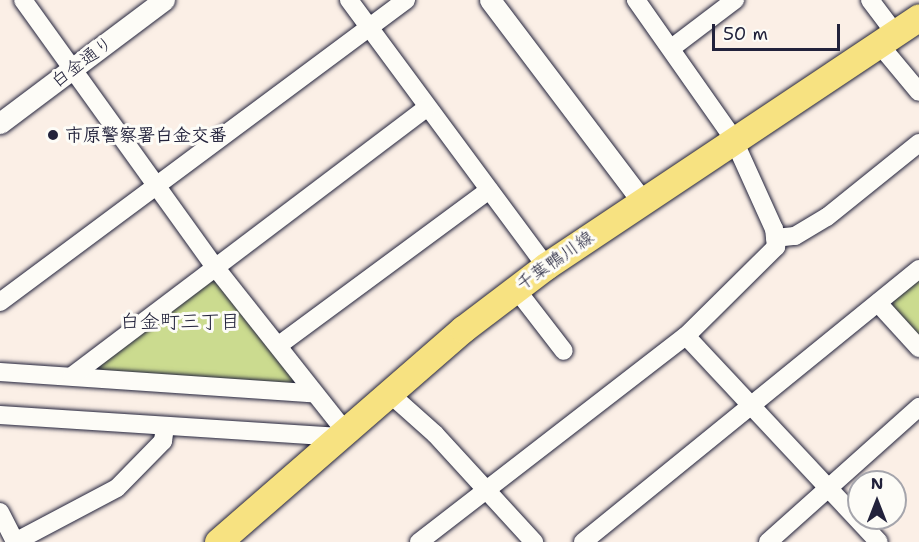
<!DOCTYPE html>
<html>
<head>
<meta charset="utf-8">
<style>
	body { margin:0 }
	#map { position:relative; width:919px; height:542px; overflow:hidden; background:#fbefe6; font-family:"Shantell Sans","Klee One",sans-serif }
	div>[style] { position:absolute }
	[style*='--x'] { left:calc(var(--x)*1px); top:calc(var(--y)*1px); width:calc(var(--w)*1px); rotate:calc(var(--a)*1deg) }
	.green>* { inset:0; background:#cbdb8f }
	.roads { filter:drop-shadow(0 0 2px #22223b) drop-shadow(0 0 2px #22223b) }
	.minor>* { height:18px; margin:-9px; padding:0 9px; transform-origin:9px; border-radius:9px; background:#fdfcf7 }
	.tertiary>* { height:21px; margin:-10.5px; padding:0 10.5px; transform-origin:10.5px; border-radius:10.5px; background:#fdfcf7 }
	.primary>* { height:27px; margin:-13.5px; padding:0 13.5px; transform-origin:13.5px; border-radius:13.5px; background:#f7e281 }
	.dots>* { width:16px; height:16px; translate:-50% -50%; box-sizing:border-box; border:3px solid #fdfcf7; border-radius:50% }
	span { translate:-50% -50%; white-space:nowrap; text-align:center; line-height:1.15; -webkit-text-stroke:6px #fdfcf7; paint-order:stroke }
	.street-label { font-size:18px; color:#22223b }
	.poi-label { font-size:18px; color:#22223b; font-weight:700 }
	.left { translate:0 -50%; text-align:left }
	.neighbourhood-label { font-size:20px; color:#22223b }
	.north { position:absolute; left:847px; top:470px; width:60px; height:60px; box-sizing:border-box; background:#fdfcf7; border:2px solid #a5a5ac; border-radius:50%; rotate:0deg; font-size:16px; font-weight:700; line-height:24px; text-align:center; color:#22223b }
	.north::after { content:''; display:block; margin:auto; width:21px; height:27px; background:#22223b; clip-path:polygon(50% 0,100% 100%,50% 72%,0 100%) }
	.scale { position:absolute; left:712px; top:24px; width:128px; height:27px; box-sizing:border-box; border:3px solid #22223b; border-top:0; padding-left:8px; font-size:18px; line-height:21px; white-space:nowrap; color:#22223b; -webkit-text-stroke:4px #fdfcf7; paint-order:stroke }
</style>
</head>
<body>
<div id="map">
	<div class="green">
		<i style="clip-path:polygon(215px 267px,311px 393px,72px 376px)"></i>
		<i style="clip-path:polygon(919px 279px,919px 338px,892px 308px,893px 301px)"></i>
	</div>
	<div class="roads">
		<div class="minor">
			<i style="--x:23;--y:0;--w:329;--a:54.3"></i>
			<i style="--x:215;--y:267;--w:209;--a:51.6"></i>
			<i style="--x:349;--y:0;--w:331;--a:53.5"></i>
			<i style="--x:870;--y:0;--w:41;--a:52.9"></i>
			<i style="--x:879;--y:44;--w:62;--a:50.2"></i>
			<i style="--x:673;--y:47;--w:78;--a:-37.2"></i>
			<i style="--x:775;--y:238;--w:20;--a:-6"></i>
			<i style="--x:795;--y:236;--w:37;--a:-31"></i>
			<i style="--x:827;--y:217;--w:118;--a:-38.8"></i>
			<i style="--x:516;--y:289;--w:78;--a:52.3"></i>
			<i style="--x:0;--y:302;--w:506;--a:-36.64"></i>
			<i style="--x:878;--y:303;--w:61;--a:47.7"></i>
			<i style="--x:686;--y:336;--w:282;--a:46.9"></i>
			<i style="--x:279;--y:345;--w:261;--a:-36.4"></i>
			<i style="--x:0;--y:372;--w:312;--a:3.9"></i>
			<i style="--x:72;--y:376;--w:445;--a:-37.1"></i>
			<i style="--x:389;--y:393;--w:62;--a:41.7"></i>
			<i style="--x:435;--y:434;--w:147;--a:47.5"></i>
			<i style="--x:0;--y:415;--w:337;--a:3.7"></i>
			<i style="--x:0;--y:512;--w:34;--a:63"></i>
			<i style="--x:15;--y:542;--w:115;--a:-27.9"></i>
			<i style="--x:117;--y:488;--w:66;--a:-45.6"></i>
			<i style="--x:163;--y:441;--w:15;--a:-82"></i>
			<i style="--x:419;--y:542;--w:337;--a:-37.7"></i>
			<i style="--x:686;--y:336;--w:127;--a:-44.7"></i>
			<i style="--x:776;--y:247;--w:18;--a:-96"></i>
			<i style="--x:774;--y:229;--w:100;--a:-114.3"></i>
			<i style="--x:733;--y:138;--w:169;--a:-125.1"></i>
			<i style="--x:583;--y:542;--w:433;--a:-39.1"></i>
			<i style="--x:768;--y:542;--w:203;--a:-41.8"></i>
		</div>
		<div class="tertiary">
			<i style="--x:490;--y:0;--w:252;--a:52.9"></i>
			<i style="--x:0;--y:123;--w:205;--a:-36.9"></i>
		</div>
		<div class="primary">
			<i style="--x:218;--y:542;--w:325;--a:-41"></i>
			<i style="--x:463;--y:329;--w:104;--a:-37.2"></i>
			<i style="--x:546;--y:266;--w:448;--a:-33.7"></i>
		</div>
	</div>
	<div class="dots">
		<i style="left:53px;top:135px;background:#22223b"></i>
	</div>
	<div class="street-label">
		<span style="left:82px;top:62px;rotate:-37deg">白金通り</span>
		<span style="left:555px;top:261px;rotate:-35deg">千葉鴨川線</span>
	</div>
	<div class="poi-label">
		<span class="left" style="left:65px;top:135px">市原警察署白金交番</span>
	</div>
	<div class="neighbourhood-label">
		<span style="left:180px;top:321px">白金町三丁目</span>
	</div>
	<div class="north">N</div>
	<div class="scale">50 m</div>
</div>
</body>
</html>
